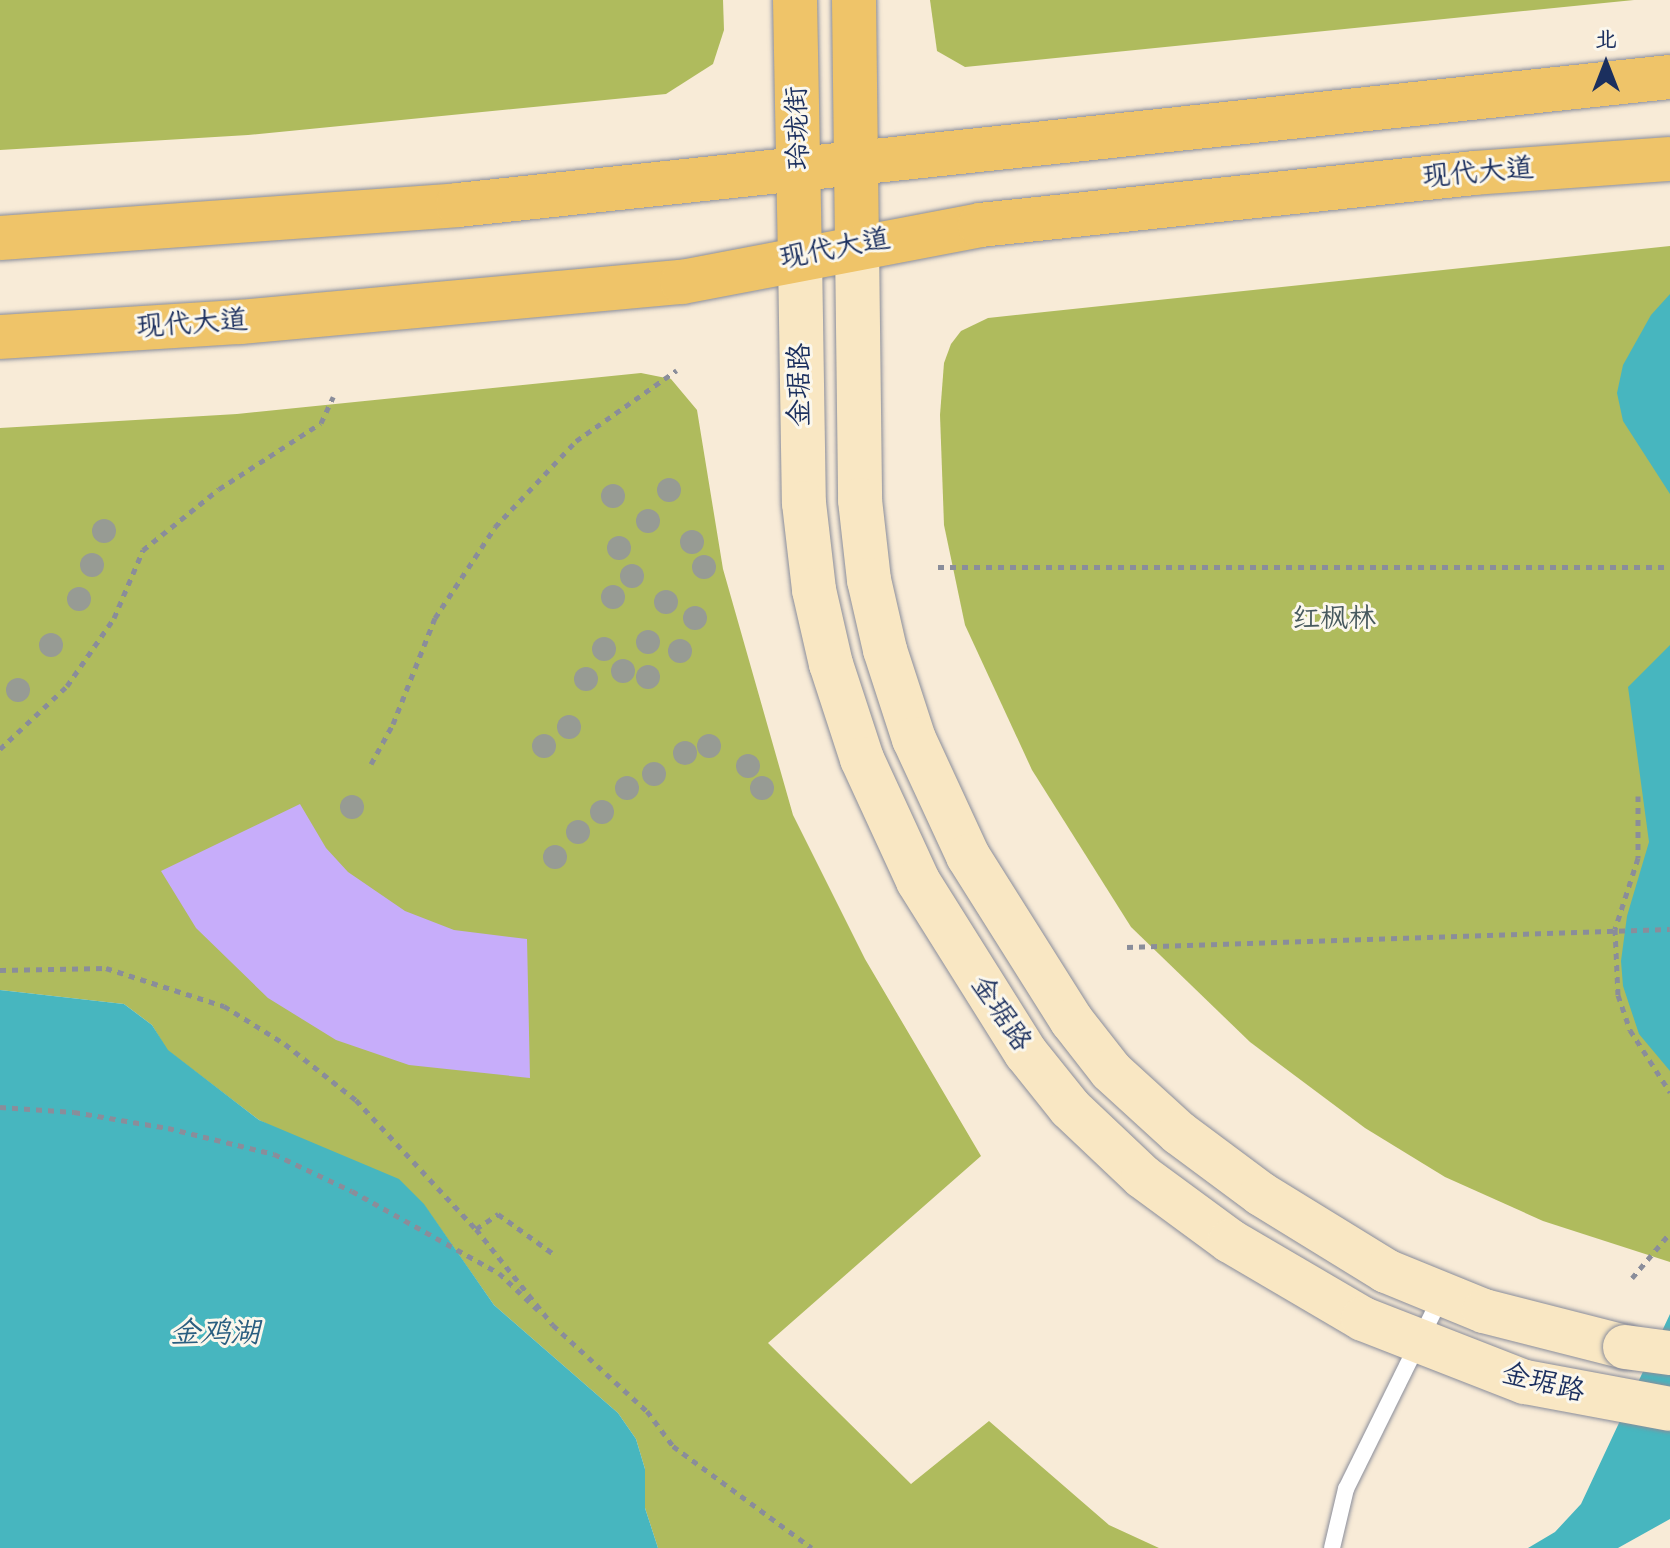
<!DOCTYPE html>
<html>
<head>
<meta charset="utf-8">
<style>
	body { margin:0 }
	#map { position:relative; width:1670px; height:1548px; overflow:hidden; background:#f8ebd7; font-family:Mynerve,"LXGW WenKai TC",sans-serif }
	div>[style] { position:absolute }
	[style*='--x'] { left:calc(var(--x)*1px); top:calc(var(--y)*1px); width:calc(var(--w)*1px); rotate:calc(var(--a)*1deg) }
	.green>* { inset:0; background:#afbb5d }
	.water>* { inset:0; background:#47b6bf }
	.building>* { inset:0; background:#c7adfa }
	.path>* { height:5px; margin-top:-2.5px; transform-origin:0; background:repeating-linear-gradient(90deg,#8a8d9a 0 6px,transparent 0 12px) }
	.roads { filter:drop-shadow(0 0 2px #8a8d9a) drop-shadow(0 0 2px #8a8d9a) }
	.lane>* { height:16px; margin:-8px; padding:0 8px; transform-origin:8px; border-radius:8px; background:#fff }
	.secondary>* { height:44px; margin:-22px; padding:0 22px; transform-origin:22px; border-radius:22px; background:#f9e7c3 }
	.primary>* { height:44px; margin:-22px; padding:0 22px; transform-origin:22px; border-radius:22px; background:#efc469 }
	.bridges { filter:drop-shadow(0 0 2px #8a8d9a) drop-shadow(0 0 2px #8a8d9a) }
	.secondary-bridge>* { height:44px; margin:-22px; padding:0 22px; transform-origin:22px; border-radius:22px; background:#f9e7c3 }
	.trees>* { width:24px; height:24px; margin:-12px; border-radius:50%; background:#979b94 }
	span { translate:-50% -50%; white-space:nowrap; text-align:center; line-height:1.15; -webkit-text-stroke:6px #fbf7ec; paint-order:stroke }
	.street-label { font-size:28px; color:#1b2f5e }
	.park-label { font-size:28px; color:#47595e }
	.water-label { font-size:30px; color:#2a5e80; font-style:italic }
	.north { position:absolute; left:1566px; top:24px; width:80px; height:80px; -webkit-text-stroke:6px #fbf7ec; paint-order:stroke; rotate:0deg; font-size:22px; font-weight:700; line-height:32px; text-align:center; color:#1b2f5e }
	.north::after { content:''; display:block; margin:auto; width:28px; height:36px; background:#1b2f5e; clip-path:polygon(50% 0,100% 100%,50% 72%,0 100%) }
</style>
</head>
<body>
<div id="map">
	<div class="green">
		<i style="clip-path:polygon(0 0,723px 0,724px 30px,713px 64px,666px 94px,248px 135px,0 150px)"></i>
		<i style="clip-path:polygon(930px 0,1634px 0,965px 67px,937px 51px)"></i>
		<i style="clip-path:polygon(1670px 246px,1670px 1262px,1543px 1221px,1445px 1177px,1365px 1128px,1250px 1042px,1131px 927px,1032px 770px,965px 625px,944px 525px,940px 415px,944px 363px,951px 344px,961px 331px,988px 318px)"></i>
		<i style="clip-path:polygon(641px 373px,671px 379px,697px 410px,723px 569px,793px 815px,865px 959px,981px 1156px,768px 1343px,911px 1484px,989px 1421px,1109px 1525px,1159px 1548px,658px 1548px,645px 1508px,645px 1469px,636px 1439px,618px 1413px,494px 1305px,424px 1205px,259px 1120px,167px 1050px,152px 1025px,124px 1004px,0 990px,0 428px,237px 414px)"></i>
	</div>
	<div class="water">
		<i style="clip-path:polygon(1670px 294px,1670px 494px,1623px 421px,1617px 393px,1623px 365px,1651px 315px)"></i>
		<i style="clip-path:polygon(1670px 645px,1670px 1071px,1639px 1034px,1623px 986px,1621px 961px,1627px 916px,1649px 842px,1628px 687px)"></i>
		<i style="clip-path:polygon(0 990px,124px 1004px,152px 1025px,168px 1050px,259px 1120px,399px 1179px,424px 1204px,494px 1305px,618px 1413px,636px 1439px,645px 1469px,645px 1508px,658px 1548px,0 1548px)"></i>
		<i style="clip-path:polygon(1670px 1314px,1670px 1519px,1618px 1548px,1528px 1548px,1555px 1532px,1581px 1504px)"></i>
	</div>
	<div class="building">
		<i style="clip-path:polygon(300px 804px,326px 848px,348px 872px,405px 911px,454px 930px,527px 939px,530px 1078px,409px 1065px,336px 1040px,268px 998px,196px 928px,161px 871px)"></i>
	</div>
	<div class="path">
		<i style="--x:938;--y:567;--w:732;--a:0"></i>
		<i style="--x:0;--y:749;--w:92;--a:-43.2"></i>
		<i style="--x:67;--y:686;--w:83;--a:-55.3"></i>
		<i style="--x:114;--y:618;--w:74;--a:-66.9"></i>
		<i style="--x:143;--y:550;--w:97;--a:-38.8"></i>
		<i style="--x:219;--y:489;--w:121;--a:-32.9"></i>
		<i style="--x:321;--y:423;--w:29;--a:-65"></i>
		<i style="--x:371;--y:764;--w:46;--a:-61.2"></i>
		<i style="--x:393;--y:724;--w:114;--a:-68.4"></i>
		<i style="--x:435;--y:618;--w:109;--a:-56.6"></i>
		<i style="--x:495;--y:527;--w:118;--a:-46.7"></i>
		<i style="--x:576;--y:441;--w:123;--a:-35.1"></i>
		<i style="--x:1638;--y:796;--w:62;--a:90"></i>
		<i style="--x:1638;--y:858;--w:75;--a:107.9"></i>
		<i style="--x:1615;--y:929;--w:66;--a:87.4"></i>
		<i style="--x:1618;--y:995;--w:37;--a:71"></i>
		<i style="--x:1630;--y:1030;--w:74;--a:57.2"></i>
		<i style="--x:1127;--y:947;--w:543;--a:-1.9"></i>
		<i style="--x:0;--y:970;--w:106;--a:-1.1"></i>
		<i style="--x:106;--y:968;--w:124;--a:17.9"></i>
		<i style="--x:224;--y:1006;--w:72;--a:31.9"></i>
		<i style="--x:285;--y:1044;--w:90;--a:38.3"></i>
		<i style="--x:356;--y:1100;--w:176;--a:47.1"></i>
		<i style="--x:476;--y:1229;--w:123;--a:51.3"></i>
		<i style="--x:553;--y:1325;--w:127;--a:42.5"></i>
		<i style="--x:647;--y:1411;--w:44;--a:53.4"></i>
		<i style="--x:673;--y:1446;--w:172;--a:36.3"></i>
		<i style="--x:0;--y:1107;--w:74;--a:3.9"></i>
		<i style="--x:74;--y:1112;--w:95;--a:9.7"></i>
		<i style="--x:168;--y:1128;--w:109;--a:13.8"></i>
		<i style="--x:274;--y:1154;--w:86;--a:25.4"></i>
		<i style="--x:352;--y:1191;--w:168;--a:29.2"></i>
		<i style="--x:499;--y:1273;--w:54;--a:43.5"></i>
		<i style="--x:476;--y:1229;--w:27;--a:-34"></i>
		<i style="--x:498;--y:1214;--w:70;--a:35.7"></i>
		<i style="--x:1632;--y:1278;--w:59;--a:-49.8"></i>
	</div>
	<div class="roads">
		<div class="lane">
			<i style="--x:1332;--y:1548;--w:61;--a:-76.7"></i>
			<i style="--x:1346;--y:1489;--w:216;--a:-63.7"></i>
		</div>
		<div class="secondary">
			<i style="--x:857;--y:245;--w:255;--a:89.3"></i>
			<i style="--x:860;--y:500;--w:81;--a:83.6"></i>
			<i style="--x:869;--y:580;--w:72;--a:77.1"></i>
			<i style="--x:885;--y:650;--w:94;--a:72"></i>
			<i style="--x:914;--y:739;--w:129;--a:65.2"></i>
			<i style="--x:968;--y:856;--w:195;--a:57.8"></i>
			<i style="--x:1072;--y:1021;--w:63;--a:52"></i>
			<i style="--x:1111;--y:1071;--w:92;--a:42.4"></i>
			<i style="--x:1179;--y:1133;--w:102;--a:36.6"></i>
			<i style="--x:1261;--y:1194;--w:147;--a:31.6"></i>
			<i style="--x:1386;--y:1271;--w:106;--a:22.2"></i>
			<i style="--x:1484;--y:1311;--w:146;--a:14.3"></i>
			<i style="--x:800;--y:256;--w:247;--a:89.1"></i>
			<i style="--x:804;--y:503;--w:88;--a:83.4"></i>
			<i style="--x:814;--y:590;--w:76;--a:77.1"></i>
			<i style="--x:831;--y:664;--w:100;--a:71.9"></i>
			<i style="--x:862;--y:759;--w:134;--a:65.3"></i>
			<i style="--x:918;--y:881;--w:203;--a:57.9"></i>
			<i style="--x:1026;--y:1053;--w:70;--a:51.3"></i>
			<i style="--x:1070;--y:1108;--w:100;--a:43.4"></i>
			<i style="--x:1143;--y:1177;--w:108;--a:36.3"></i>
			<i style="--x:1230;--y:1241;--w:154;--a:30.4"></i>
			<i style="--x:1363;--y:1319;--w:174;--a:21.3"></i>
			<i style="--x:1525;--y:1382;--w:147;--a:10.5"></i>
		</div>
		<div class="primary">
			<i style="--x:795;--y:0;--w:256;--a:88.9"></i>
			<i style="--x:854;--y:0;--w:245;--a:89.3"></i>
			<i style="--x:0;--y:238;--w:459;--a:-4.1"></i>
			<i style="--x:458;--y:205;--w:1219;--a:-6.03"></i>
			<i style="--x:0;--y:337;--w:240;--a:-3.6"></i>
			<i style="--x:240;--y:322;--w:444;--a:-5.2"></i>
			<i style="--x:682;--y:282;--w:303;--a:-10.8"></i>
			<i style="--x:980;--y:225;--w:496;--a:-6"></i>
			<i style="--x:1473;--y:173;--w:197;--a:-4.1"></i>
		</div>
	</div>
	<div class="bridges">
		<div class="secondary-bridge">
			<i style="--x:1625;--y:1347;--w:45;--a:7.6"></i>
		</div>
	</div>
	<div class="trees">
		<i style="left:669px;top:490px"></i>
		<i style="left:613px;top:496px"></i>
		<i style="left:648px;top:521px"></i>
		<i style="left:104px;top:531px"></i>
		<i style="left:692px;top:542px"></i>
		<i style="left:619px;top:548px"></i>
		<i style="left:92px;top:565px"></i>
		<i style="left:704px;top:567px"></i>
		<i style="left:632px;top:576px"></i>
		<i style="left:613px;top:597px"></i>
		<i style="left:79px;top:599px"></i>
		<i style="left:666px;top:602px"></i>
		<i style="left:695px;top:618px"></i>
		<i style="left:648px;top:642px"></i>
		<i style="left:51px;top:645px"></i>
		<i style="left:604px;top:649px"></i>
		<i style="left:680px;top:651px"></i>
		<i style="left:623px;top:671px"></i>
		<i style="left:648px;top:677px"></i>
		<i style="left:586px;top:679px"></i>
		<i style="left:18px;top:690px"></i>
		<i style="left:569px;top:727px"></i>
		<i style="left:544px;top:746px"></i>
		<i style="left:709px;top:746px"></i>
		<i style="left:685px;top:753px"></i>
		<i style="left:748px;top:766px"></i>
		<i style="left:654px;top:774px"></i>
		<i style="left:627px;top:788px"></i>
		<i style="left:762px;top:788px"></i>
		<i style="left:352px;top:807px"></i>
		<i style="left:602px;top:812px"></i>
		<i style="left:578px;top:832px"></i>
		<i style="left:555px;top:857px"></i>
	</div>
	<div class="street-label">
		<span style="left:799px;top:128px;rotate:-92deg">玲珑街</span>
		<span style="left:1478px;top:174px;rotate:-5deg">现代大道</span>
		<span style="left:835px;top:250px;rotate:-11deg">现代大道</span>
		<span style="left:192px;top:325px;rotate:-4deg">现代大道</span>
		<span style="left:801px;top:385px;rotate:-90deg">金琚路</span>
		<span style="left:1000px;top:1014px;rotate:56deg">金琚路</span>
		<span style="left:1543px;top:1384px;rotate:14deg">金琚路</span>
	</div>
	<div class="park-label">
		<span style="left:1334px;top:620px">红枫林</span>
	</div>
	<div class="water-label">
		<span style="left:215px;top:1334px">金鸡湖</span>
	</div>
	<div class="north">北</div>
</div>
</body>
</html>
